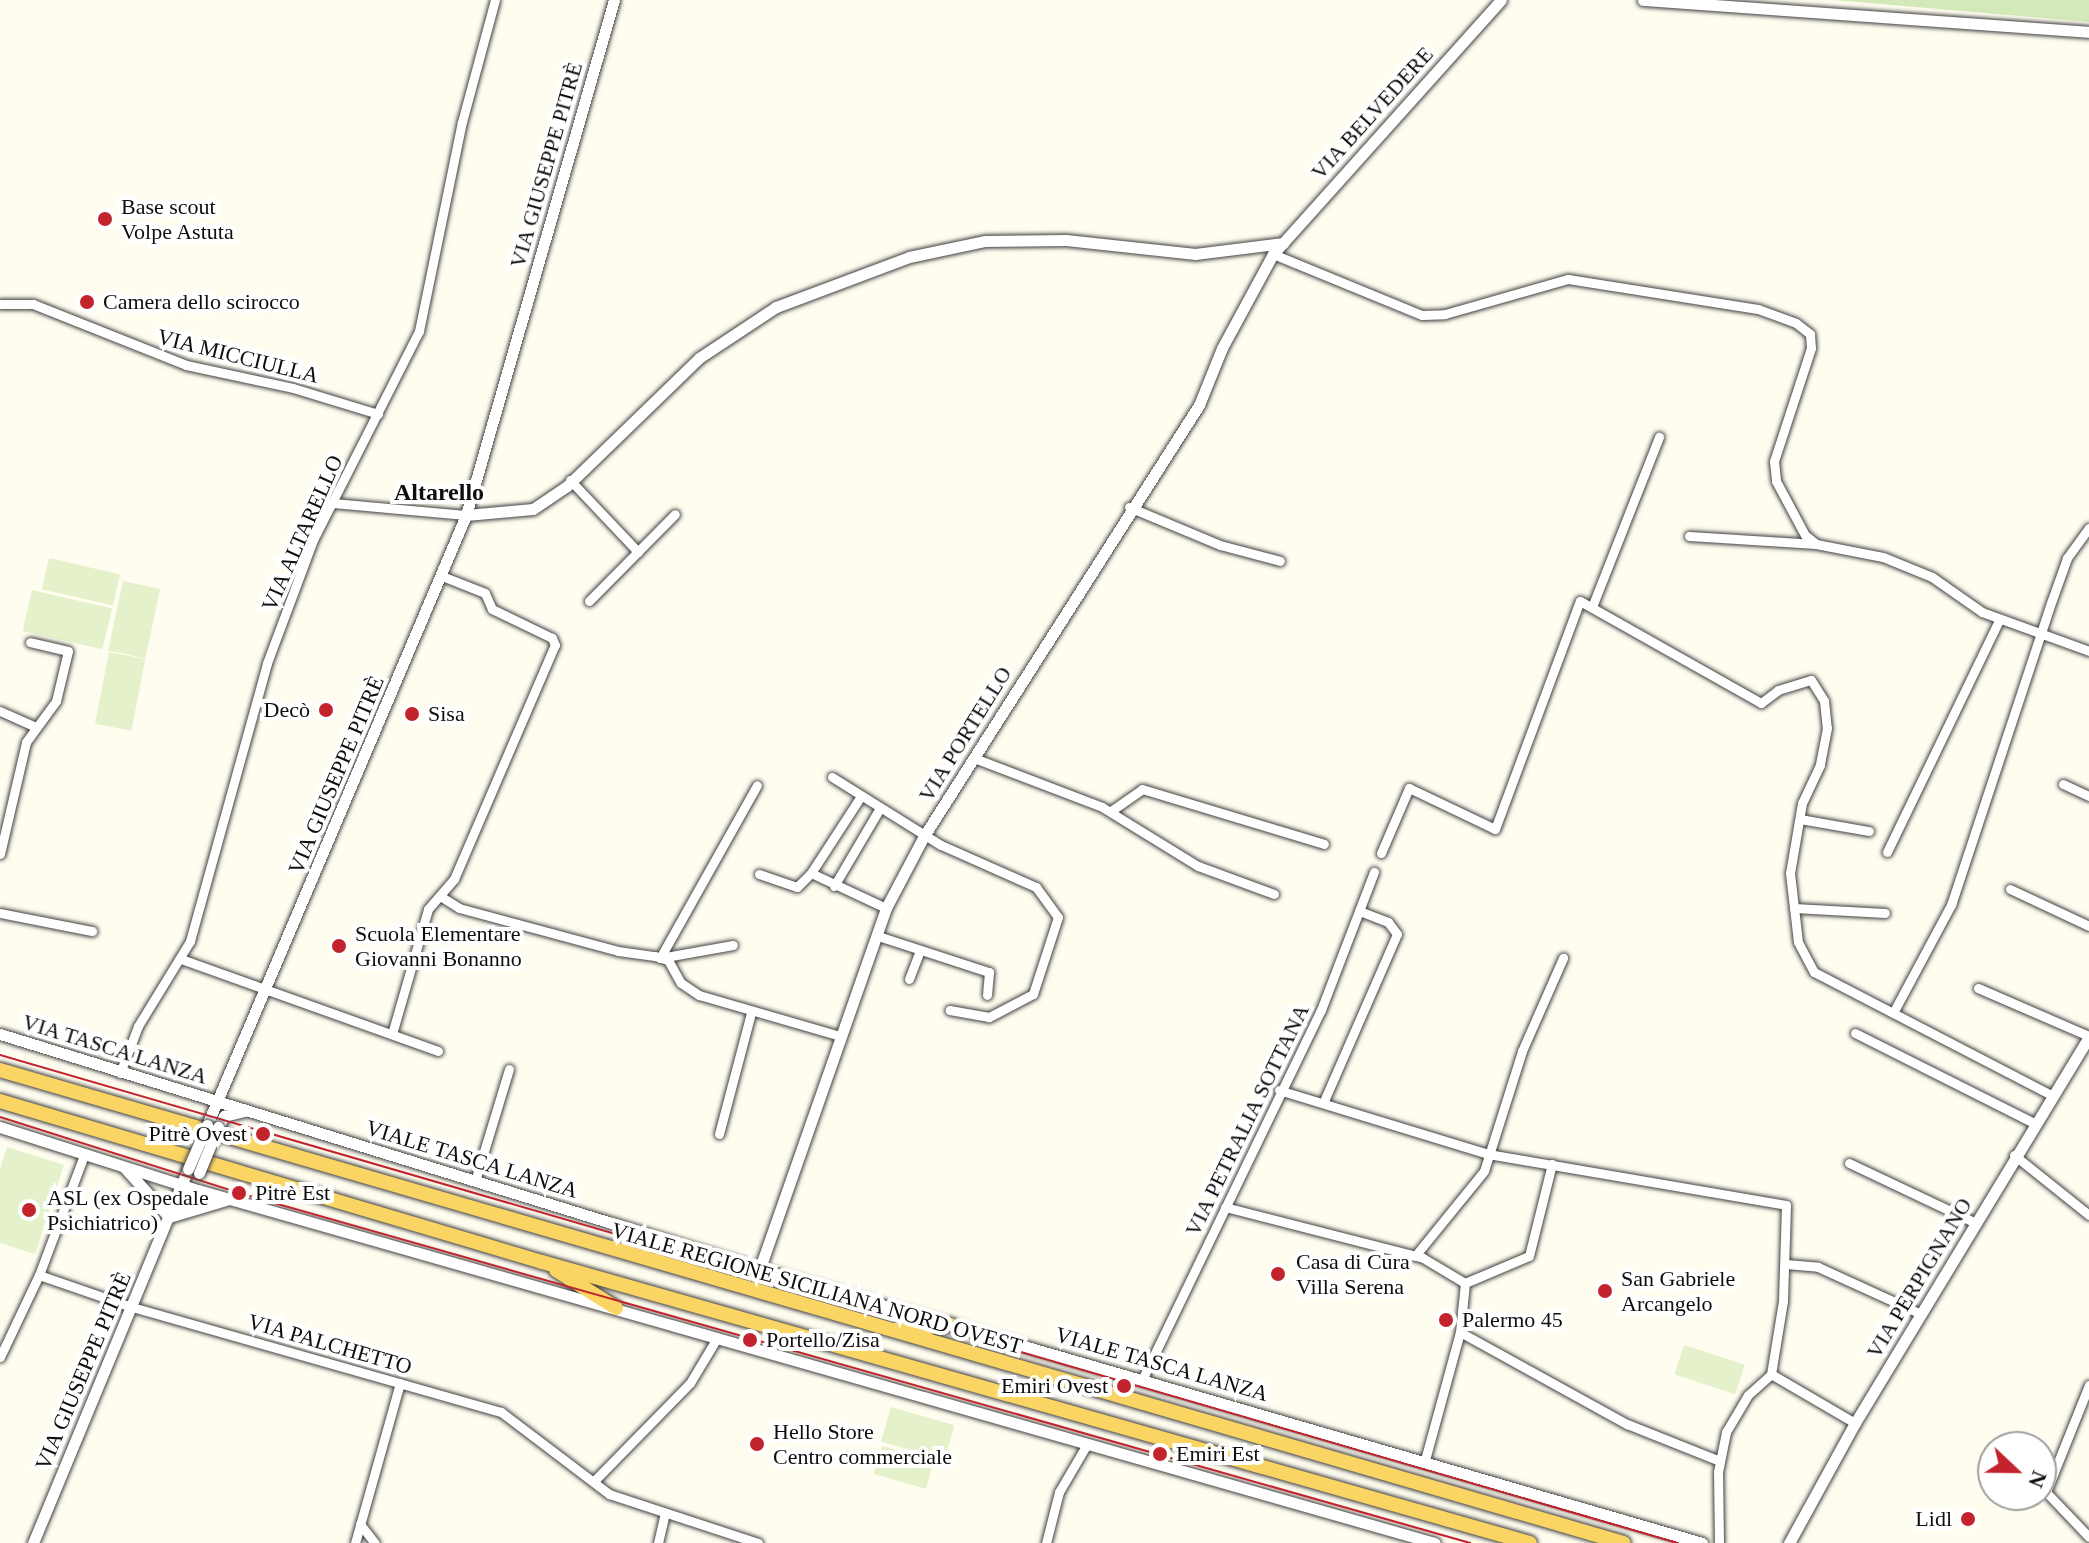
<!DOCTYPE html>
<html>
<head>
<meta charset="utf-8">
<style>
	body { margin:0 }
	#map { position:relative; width:2089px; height:1543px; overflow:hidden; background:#fffcf0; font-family:"Times New Roman",serif }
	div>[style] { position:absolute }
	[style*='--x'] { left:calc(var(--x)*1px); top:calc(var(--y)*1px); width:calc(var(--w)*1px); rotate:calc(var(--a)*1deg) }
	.green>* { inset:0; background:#d3eab8 }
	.pitch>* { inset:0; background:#e4f1ca; transform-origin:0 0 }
	.roads { filter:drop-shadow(0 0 2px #414141) drop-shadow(0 0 2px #414141) }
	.minor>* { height:9px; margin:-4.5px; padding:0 4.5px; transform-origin:4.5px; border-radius:4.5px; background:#fff }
	.tertiary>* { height:11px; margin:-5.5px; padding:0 5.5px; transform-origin:5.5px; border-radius:5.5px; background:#fff }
	.primary>* { height:14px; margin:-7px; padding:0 7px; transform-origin:7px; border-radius:7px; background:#fbd564 }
	.tram>* { height:2px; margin:-1px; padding:0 1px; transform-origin:1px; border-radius:1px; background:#c2232c }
	.bridges { filter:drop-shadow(0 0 2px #414141) drop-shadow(0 0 2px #414141) }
	.tertiary-bridge>* { height:11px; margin:-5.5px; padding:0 5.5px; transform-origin:5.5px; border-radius:5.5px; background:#fff }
	.dots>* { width:22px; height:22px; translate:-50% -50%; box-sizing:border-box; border:4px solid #fff; border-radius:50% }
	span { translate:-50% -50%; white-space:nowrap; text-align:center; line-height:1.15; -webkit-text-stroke:8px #fff; paint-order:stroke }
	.street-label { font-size:22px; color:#0e0e0e }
	.poi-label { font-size:22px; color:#0e0e0e }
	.left { translate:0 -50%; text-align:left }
	.right { translate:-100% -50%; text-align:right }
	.neighbourhood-label { font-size:24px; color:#0e0e0e; font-weight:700 }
	.north { position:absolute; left:1977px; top:1431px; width:80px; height:80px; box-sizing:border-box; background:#fff; border:2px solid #9f9f9f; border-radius:50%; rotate:112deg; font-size:22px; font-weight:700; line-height:32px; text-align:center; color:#0e0e0e }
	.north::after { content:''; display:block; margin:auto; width:28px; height:36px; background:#c2232c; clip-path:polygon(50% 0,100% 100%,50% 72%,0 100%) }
</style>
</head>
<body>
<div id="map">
	<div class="green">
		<i style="clip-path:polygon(1834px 0,2089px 0,2089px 22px)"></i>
	</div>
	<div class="pitch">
		<i style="left:49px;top:558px;width:73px;height:32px;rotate:13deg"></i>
		<i style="left:123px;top:581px;width:38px;height:71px;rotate:12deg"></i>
		<i style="left:32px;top:590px;width:82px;height:42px;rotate:13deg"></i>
		<i style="left:109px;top:652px;width:37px;height:73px;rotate:11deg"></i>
		<i style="clip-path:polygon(7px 1147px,64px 1165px,35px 1254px,0 1243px,0 1169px)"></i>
		<i style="left:1684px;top:1345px;width:64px;height:31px;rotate:18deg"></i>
		<i style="left:891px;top:1407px;width:66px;height:36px;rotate:16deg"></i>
		<i style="left:882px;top:1446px;width:54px;height:29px;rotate:16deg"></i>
	</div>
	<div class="roads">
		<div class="minor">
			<i style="--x:1273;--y:254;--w:161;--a:22.3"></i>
			<i style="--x:1422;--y:315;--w:23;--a:-2"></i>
			<i style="--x:1445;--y:314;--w:128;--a:-15.9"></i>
			<i style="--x:1568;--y:279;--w:192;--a:9"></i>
			<i style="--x:1758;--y:309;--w:40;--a:20.2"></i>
			<i style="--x:1796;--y:323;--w:18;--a:38"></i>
			<i style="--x:1810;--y:334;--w:14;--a:86"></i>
			<i style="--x:1811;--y:348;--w:119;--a:108.1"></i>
			<i style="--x:1774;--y:461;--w:20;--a:84"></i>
			<i style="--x:1776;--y:481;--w:61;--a:61.8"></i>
			<i style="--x:1805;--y:535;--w:14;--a:39"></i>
			<i style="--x:1816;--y:544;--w:68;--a:11"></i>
			<i style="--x:1883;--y:557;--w:53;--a:22.2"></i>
			<i style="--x:1932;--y:577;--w:61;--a:35"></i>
			<i style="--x:1982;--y:612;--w:114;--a:20"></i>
			<i style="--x:0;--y:304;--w:33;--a:0"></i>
			<i style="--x:33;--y:304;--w:165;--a:21.7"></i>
			<i style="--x:186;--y:365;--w:109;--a:12.1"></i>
			<i style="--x:293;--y:388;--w:89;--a:17"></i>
			<i style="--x:570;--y:480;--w:99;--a:46.6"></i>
			<i style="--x:332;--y:503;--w:135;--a:5.1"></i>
			<i style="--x:1129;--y:507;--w:99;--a:22.7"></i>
			<i style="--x:1220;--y:545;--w:62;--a:14.9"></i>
			<i style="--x:1689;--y:536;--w:127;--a:3.6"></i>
			<i style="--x:589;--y:601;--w:122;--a:-45.3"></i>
			<i style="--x:1592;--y:607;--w:183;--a:-68.5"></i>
			<i style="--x:0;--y:711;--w:39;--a:24"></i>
			<i style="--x:974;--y:758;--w:137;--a:20.9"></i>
			<i style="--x:1102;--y:807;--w:113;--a:31.6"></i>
			<i style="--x:1198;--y:866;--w:81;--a:20.2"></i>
			<i style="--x:832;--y:777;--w:128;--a:32"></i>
			<i style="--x:941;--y:845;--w:104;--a:23.9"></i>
			<i style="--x:1036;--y:887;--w:37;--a:54"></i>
			<i style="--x:1058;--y:917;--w:81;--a:108"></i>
			<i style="--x:1033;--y:994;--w:50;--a:152.4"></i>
			<i style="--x:989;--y:1017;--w:40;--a:-170"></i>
			<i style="--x:2063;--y:784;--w:29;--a:25"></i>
			<i style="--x:1111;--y:811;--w:38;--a:-35"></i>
			<i style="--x:1142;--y:789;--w:190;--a:16.8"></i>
			<i style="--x:1800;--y:819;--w:70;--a:9.9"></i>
			<i style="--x:1887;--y:852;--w:258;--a:-64.2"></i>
			<i style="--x:1381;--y:853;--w:71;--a:-66.7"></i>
			<i style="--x:1409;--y:788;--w:95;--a:25.5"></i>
			<i style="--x:1495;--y:829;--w:243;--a:-69.6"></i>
			<i style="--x:1580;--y:601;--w:208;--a:29.4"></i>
			<i style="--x:1761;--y:703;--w:21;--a:-37"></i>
			<i style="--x:1778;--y:690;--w:34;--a:-17"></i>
			<i style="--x:1811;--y:680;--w:25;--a:58"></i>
			<i style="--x:1824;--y:701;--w:27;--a:84"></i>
			<i style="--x:1827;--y:728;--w:38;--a:101"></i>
			<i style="--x:1820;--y:765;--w:42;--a:115.3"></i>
			<i style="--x:1802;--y:803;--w:71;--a:99.7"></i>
			<i style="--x:1790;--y:873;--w:69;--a:83.4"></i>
			<i style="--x:1798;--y:942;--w:34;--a:62"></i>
			<i style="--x:1814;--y:972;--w:267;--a:27.4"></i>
			<i style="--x:0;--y:854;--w:115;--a:-76.9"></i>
			<i style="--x:26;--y:742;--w:51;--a:-53.8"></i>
			<i style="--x:56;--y:701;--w:51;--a:-76.5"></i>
			<i style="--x:68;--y:651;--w:39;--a:-167"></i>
			<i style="--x:811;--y:873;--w:92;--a:-57"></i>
			<i style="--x:759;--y:874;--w:40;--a:18.9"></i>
			<i style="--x:797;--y:887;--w:20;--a:-45"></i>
			<i style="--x:811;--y:873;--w:83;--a:25"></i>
			<i style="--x:834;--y:886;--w:91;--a:-59.5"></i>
			<i style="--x:2010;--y:889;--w:87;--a:25.1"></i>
			<i style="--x:440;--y:896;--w:22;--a:32"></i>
			<i style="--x:459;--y:908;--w:165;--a:15.1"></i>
			<i style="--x:618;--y:951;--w:37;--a:8"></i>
			<i style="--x:655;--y:956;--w:14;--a:17"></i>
			<i style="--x:668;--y:960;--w:26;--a:61"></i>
			<i style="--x:681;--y:983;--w:22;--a:34"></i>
			<i style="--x:699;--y:995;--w:147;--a:16.2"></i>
			<i style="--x:1794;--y:908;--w:91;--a:3.1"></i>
			<i style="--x:0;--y:913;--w:94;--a:11.1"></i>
			<i style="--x:878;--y:936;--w:117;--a:18"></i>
			<i style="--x:989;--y:972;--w:23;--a:95"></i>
			<i style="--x:660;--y:958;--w:198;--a:-60.7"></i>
			<i style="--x:660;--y:958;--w:74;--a:-10.1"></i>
			<i style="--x:181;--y:959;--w:273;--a:19.7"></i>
			<i style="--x:909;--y:979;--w:28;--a:-69"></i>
			<i style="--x:1978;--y:988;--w:121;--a:23.4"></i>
			<i style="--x:1893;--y:1013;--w:123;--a:-61.8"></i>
			<i style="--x:1951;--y:905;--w:321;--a:-71.7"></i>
			<i style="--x:2052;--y:600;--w:45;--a:-70.3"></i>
			<i style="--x:2067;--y:558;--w:37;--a:-54"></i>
			<i style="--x:1855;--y:1033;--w:200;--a:26.7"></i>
			<i style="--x:392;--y:1034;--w:130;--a:-73.9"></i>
			<i style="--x:428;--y:909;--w:40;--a:-49"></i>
			<i style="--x:454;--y:879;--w:255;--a:-66.7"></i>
			<i style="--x:555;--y:645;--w:8;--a:-113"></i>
			<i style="--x:552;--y:638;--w:67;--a:-154.2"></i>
			<i style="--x:492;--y:609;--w:17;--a:-114"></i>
			<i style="--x:485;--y:593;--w:46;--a:-158.4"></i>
			<i style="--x:120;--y:1073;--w:50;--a:-69"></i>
			<i style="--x:138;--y:1026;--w:100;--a:-58.5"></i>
			<i style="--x:190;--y:941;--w:288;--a:-74.5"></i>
			<i style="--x:267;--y:663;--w:131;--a:-69.5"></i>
			<i style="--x:313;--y:540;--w:234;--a:-63.1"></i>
			<i style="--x:419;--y:331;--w:213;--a:-78.4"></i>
			<i style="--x:462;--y:122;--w:126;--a:-74.9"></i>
			<i style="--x:1279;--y:1090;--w:219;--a:17"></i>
			<i style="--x:1488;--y:1154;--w:302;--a:9.7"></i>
			<i style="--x:1786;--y:1205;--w:96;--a:91.8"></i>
			<i style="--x:1783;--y:1301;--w:74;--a:99.3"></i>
			<i style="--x:1324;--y:1101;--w:182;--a:-66.4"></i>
			<i style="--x:1397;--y:934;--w:15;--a:-127"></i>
			<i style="--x:1388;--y:922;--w:31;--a:-159"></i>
			<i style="--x:719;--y:1134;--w:125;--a:-75.2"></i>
			<i style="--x:2014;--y:1155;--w:96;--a:38.7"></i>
			<i style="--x:1849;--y:1163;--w:140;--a:25.3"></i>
			<i style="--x:475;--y:1181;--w:117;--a:-73.1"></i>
			<i style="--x:1225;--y:1207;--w:204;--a:14.4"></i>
			<i style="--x:1423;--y:1258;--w:49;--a:30.8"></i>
			<i style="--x:1465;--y:1283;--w:49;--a:95.8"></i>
			<i style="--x:1460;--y:1332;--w:133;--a:105.3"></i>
			<i style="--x:1415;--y:1256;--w:109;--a:-50.9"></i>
			<i style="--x:1484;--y:1171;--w:126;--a:-72.4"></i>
			<i style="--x:1522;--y:1051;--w:102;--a:-66.2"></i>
			<i style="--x:1786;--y:1264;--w:32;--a:5"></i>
			<i style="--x:1818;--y:1267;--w:113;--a:24.5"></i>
			<i style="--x:39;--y:1275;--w:98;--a:19"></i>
			<i style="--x:132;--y:1307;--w:384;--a:15.9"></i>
			<i style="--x:501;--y:1412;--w:136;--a:37.2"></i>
			<i style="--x:609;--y:1494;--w:157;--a:18.2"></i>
			<i style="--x:1465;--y:1283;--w:69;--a:-22.9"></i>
			<i style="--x:1529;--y:1256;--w:95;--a:-76"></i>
			<i style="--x:1460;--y:1332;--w:191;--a:28.9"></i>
			<i style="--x:1627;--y:1424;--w:100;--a:21.7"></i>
			<i style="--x:0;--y:1357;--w:91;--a:-64.6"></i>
			<i style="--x:39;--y:1275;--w:128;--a:-69.4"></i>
			<i style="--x:1142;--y:1380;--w:411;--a:-64.2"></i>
			<i style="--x:1321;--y:1010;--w:148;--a:-69"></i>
			<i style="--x:2089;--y:1385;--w:115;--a:111.9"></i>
			<i style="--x:2046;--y:1492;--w:62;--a:46.3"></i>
			<i style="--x:594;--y:1481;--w:137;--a:-45.6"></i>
			<i style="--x:690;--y:1383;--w:52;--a:-59"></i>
			<i style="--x:360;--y:1524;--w:24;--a:52"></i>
			<i style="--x:355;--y:1543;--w:166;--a:-74.3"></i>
			<i style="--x:658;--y:1543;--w:31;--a:-77"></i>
			<i style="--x:1046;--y:1543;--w:53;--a:-75.7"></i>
			<i style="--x:1059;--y:1492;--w:56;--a:-59.7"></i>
			<i style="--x:1719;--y:1543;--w:71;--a:-90.8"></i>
			<i style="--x:1718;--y:1472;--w:41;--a:-78.7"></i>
			<i style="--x:1726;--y:1432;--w:43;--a:-59.3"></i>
			<i style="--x:1748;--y:1395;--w:31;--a:-42"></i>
			<i style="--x:1771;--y:1374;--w:97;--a:30.3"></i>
		</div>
		<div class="tertiary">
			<i style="--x:1643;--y:0;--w:447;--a:4.1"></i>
			<i style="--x:466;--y:515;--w:67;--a:-5.1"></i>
			<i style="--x:533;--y:509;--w:41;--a:-34.1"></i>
			<i style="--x:567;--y:486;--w:184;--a:-44.1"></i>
			<i style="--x:699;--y:358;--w:92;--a:-33.5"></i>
			<i style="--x:776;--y:307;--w:142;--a:-20.6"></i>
			<i style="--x:909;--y:257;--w:78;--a:-11.9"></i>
			<i style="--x:985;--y:241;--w:81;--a:-0.7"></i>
			<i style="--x:1066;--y:240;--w:130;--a:6.2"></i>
			<i style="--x:1195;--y:254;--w:89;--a:-7.1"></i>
			<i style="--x:0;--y:1034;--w:823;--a:17.18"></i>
			<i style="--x:786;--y:1277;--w:954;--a:16.19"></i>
			<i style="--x:207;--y:1125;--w:663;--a:-66.99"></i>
			<i style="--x:466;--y:515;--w:536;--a:-73.97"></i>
			<i style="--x:0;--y:1127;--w:208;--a:17.7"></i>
			<i style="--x:198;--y:1190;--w:1286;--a:15.93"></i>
			<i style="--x:218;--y:1127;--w:13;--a:-61"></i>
			<i style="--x:224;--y:1116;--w:21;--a:-14"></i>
			<i style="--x:124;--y:1167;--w:67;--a:48"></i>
			<i style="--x:169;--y:1217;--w:63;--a:-16.7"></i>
			<i style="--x:760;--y:1268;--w:381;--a:-70.7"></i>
			<i style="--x:886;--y:908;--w:81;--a:-62.2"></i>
			<i style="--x:924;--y:836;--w:511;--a:-57.46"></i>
			<i style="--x:1199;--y:405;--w:61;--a:-68"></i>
			<i style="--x:1222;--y:348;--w:107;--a:-61.5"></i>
			<i style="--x:1273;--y:254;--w:341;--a:-48.1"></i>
			<i style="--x:33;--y:1543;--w:405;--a:-67.5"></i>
			<i style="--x:1789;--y:1543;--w:137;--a:-61.2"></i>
			<i style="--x:1855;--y:1423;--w:451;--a:-58.8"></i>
		</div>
		<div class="primary">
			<i style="--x:0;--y:1070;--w:1691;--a:16.24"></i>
			<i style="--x:0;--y:1101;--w:565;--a:16.54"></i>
			<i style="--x:542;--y:1262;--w:1027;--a:15.88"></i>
			<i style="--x:556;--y:1270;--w:71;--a:32.3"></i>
			<i style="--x:894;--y:1330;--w:57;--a:-5"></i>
		</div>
	</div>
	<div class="tram">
		<i style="--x:0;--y:1055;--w:1747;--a:16.22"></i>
		<i style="--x:0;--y:1117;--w:251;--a:17.6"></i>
		<i style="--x:239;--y:1193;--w:1280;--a:15.87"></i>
	</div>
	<div class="bridges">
		<div class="tertiary-bridge">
			<i style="--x:188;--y:1169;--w:48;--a:-66.6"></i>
			<i style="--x:199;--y:1173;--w:50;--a:-67.6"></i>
		</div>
	</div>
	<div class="dots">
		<i style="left:105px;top:219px;background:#c2232c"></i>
		<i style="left:87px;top:302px;background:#c2232c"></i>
		<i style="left:326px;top:710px;background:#c2232c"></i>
		<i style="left:412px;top:714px;background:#c2232c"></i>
		<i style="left:339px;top:946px;background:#c2232c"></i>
		<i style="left:263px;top:1134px;background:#c2232c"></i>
		<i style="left:239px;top:1193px;background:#c2232c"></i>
		<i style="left:29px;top:1210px;background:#c2232c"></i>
		<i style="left:1278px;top:1274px;background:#c2232c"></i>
		<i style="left:1605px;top:1291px;background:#c2232c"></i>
		<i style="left:1446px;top:1320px;background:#c2232c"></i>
		<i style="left:750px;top:1340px;background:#c2232c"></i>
		<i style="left:1124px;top:1386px;background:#c2232c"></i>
		<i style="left:757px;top:1444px;background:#c2232c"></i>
		<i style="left:1160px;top:1454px;background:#c2232c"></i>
		<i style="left:1968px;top:1519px;background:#c2232c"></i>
	</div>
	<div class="street-label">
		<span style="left:1372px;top:113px;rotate:-48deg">VIA BELVEDERE</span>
		<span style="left:546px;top:165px;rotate:-74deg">VIA GIUSEPPE PITRÈ</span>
		<span style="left:238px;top:356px;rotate:14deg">VIA MICCIULLA</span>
		<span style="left:302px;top:533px;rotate:-66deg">VIA ALTARELLO</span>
		<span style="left:965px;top:734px;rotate:-58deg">VIA PORTELLO</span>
		<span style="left:336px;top:775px;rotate:-67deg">VIA GIUSEPPE PITRÈ</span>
		<span style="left:115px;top:1049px;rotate:17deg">VIA TASCA LANZA</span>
		<span style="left:1247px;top:1120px;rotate:-64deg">VIA PETRALIA SOTTANA</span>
		<span style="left:472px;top:1159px;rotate:17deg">VIALE TASCA LANZA</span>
		<span style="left:1919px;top:1278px;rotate:-59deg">VIA PERPIGNANO</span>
		<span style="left:817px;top:1288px;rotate:16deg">VIALE REGIONE SICILIANA NORD OVEST</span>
		<span style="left:330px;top:1344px;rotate:16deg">VIA PALCHETTO</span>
		<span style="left:1162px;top:1364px;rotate:16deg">VIALE TASCA LANZA</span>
		<span style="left:83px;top:1371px;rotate:-67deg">VIA GIUSEPPE PITRÈ</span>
	</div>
	<div class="poi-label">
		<span class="left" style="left:121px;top:219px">Base scout<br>Volpe Astuta</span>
		<span class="left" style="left:103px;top:302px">Camera dello scirocco</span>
		<span class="right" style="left:310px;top:710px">Decò</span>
		<span class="left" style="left:428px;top:714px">Sisa</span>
		<span class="left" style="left:355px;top:946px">Scuola Elementare<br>Giovanni Bonanno</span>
		<span class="right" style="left:247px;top:1134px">Pitrè Ovest</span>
		<span class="left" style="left:255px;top:1193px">Pitrè Est</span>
		<span class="left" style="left:47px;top:1210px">ASL (ex Ospedale<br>Psichiatrico)</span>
		<span class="left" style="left:1296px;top:1274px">Casa di Cura<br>Villa Serena</span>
		<span class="left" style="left:1621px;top:1291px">San Gabriele<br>Arcangelo</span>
		<span class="left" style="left:1462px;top:1320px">Palermo 45</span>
		<span class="left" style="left:766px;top:1340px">Portello/Zisa</span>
		<span class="right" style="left:1108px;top:1386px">Emiri Ovest</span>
		<span class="left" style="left:773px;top:1444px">Hello Store<br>Centro commerciale</span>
		<span class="left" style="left:1176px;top:1454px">Emiri Est</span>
		<span class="right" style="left:1952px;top:1519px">Lidl</span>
	</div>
	<div class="neighbourhood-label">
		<span style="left:439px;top:493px">Altarello</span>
	</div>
	<div class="north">N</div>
</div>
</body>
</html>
